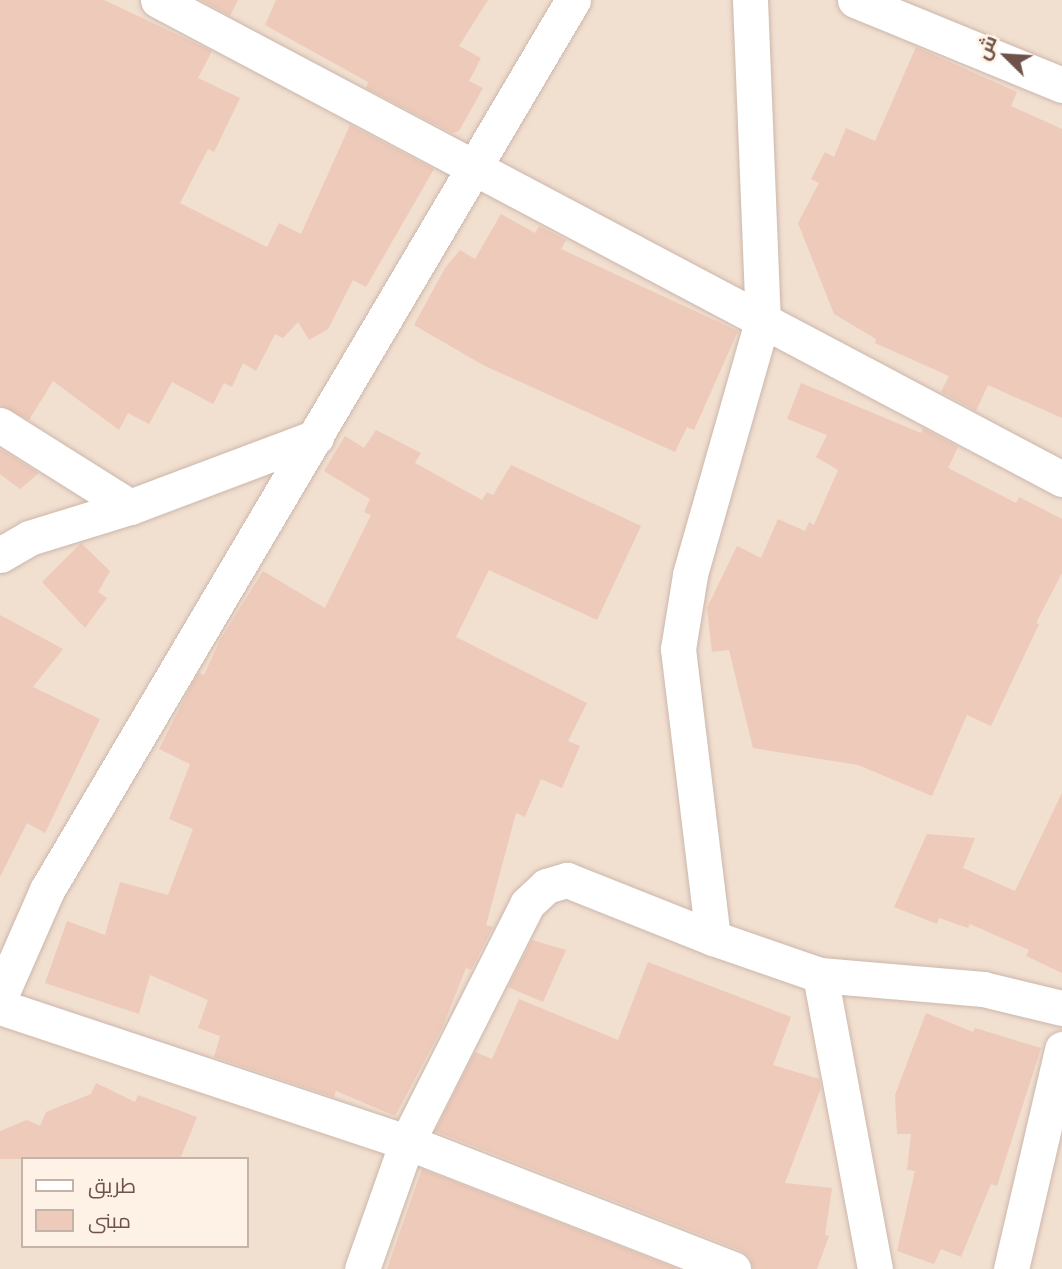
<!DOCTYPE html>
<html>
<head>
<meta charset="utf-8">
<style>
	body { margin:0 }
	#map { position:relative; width:1062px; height:1269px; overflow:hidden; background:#faeee1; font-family:Signika,Cairo,sans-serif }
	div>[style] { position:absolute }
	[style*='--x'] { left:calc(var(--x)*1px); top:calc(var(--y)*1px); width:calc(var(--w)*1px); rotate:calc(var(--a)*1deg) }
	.residential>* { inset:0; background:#f1dfd0 }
	.building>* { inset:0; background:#eecaba }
	.roads { filter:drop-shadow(0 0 2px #ccb7ab) drop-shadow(0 0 2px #ccb7ab) }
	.minor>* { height:35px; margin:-17.5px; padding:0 17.5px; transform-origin:17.5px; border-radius:17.5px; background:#fff }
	span { translate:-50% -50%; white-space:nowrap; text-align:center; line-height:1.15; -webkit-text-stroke:7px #fef2e6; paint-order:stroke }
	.legend { position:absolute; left:21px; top:1157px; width:228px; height:91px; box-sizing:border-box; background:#fef2e6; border:2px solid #c5b2a8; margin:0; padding:9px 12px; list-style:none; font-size:21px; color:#6f534a }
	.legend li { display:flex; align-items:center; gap:14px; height:35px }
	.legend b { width:35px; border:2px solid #c5b2a8 }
	.north { position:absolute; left:971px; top:21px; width:70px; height:70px; -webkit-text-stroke:5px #fef2e6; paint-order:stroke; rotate:294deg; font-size:19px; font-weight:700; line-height:28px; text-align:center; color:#6f534a }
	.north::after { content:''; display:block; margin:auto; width:24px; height:32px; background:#6f534a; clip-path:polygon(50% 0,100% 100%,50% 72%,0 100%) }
</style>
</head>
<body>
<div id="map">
	<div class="residential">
		<i style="clip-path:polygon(evenodd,0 0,1062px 0,1062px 1269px,0 1269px,0 0,23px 1159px,247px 1159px,247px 1246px,23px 1246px,23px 1159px)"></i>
	</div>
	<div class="building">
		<i style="clip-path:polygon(0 0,104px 0,212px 51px,198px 78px,240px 98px,214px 152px,208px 149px,180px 203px,267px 247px,279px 223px,301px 234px,350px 125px,434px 169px,366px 287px,353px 280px,328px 329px,309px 340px,298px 322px,283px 338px,275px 334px,256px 371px,243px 363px,232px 387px,224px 383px,213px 404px,172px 382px,149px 424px,128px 413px,119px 430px,53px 381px,29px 420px,0 405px)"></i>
		<i style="clip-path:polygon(201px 0,238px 0,230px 16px)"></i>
		<i style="clip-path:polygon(276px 0,488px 0,459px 46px,481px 58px,469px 81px,483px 88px,459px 131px,452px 133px,366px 88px,368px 82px,265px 25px)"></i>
		<i style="clip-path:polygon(916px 47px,1017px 92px,1011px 106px,1062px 129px,1062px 418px,988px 385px,976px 411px,941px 392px,949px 376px,875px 343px,876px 339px,834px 314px,798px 223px,819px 183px,811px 179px,825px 152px,834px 157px,846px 128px,875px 141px)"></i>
		<i style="clip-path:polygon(501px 214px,535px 233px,539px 226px,566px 240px,561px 249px,738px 331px,694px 430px,687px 427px,675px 452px,483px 365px,414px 325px,445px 268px,460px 250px,475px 259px)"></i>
		<i style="clip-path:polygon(801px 383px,921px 433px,923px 428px,958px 447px,948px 468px,1016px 503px,1019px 497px,1062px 519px,1062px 573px,1036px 623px,1039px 624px,991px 726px,967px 715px,932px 796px,858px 765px,753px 748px,729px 650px,712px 652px,707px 608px,737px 546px,761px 558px,778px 519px,805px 531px,809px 522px,814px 525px,838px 470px,816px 457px,827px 435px,787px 419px)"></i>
		<i style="clip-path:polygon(376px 430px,421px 453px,415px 463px,482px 500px,487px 492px,493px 495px,511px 465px,641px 526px,597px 620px,489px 570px,456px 637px,587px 703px,568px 741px,580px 746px,562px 788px,541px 779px,525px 817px,516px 813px,486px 925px,493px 927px,471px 970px,466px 968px,442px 1028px,395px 1116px,336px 1091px,334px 1097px,214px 1057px,220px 1036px,198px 1028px,208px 1000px,150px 975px,139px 1014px,45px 983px,67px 921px,105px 935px,120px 882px,168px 895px,193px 829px,169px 819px,190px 764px,159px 749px,192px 684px,199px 673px,204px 675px,220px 640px,263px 571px,325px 608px,371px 515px,364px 512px,370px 499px,324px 471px,345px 436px,364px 448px)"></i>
		<i style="clip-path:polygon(0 449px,39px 473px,20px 489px,0 474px)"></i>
		<i style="clip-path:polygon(81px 543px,110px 571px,98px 592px,107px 598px,85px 628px,42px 582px)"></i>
		<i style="clip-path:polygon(0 615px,63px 649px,33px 687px,100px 719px,45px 833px,27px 823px,0 877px)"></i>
		<i style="clip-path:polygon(1062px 793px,1062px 973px,1026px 956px,1029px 950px,970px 924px,968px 928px,939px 918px,937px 924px,894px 907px,927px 834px,975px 838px,963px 868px,1015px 891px)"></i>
		<i style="clip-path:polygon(532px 940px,566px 950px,543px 1002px,508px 987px)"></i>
		<i style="clip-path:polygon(648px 962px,791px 1017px,773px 1065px,819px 1079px,821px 1088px,785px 1183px,832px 1188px,825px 1235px,829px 1236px,817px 1269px,753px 1269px,749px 1257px,740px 1250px,435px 1131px,475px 1052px,492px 1059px,519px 999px,618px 1040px)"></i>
		<i style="clip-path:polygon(926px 1013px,973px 1032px,975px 1028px,1041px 1048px,997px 1186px,991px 1184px,961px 1257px,941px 1249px,934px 1264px,897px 1251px,915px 1171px,907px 1170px,911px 1134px,897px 1134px,895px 1095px)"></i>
		<i style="clip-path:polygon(96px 1083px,135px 1102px,138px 1095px,197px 1117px,180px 1159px,0 1159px,0 1131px,27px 1120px,40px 1126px,46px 1112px,91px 1094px)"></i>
		<i style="clip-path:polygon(422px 1169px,678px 1269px,387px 1269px)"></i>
	</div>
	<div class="roads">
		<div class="minor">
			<i style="--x:158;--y:0;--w:1023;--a:27.92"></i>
			<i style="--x:750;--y:0;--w:318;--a:87.7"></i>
			<i style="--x:763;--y:318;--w:267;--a:105.9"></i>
			<i style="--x:690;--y:575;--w:75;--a:99.2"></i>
			<i style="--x:678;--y:649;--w:291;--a:83.1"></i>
			<i style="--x:713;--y:938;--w:113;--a:19.1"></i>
			<i style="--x:820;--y:975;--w:299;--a:79.4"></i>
			<i style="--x:855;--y:0;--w:224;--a:22.3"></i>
			<i style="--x:0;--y:425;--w:154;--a:32.2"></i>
			<i style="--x:0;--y:555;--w:34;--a:-30"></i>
			<i style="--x:29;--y:538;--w:106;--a:-17.1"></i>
			<i style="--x:130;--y:507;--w:199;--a:-20.6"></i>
			<i style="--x:820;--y:975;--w:164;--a:4.9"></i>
			<i style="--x:983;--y:989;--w:81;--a:13.5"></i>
			<i style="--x:0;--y:997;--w:117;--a:-66.3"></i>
			<i style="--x:47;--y:890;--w:1034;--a:-59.42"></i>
			<i style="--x:0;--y:1007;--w:429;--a:18.4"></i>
			<i style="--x:407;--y:1142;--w:350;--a:21.3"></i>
			<i style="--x:362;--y:1269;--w:135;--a:-70.5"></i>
			<i style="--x:407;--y:1142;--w:267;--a:-63.2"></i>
			<i style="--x:527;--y:904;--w:26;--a:-43"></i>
			<i style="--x:546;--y:886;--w:22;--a:-16"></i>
			<i style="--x:567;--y:880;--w:157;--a:21.7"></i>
			<i style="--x:1011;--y:1269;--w:226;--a:-76.9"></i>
		</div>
	</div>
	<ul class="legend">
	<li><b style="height:9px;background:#fff"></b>طريق</li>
	<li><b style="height:19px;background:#eecaba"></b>مبنى</li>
	</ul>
	<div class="north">ش</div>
</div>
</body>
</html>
